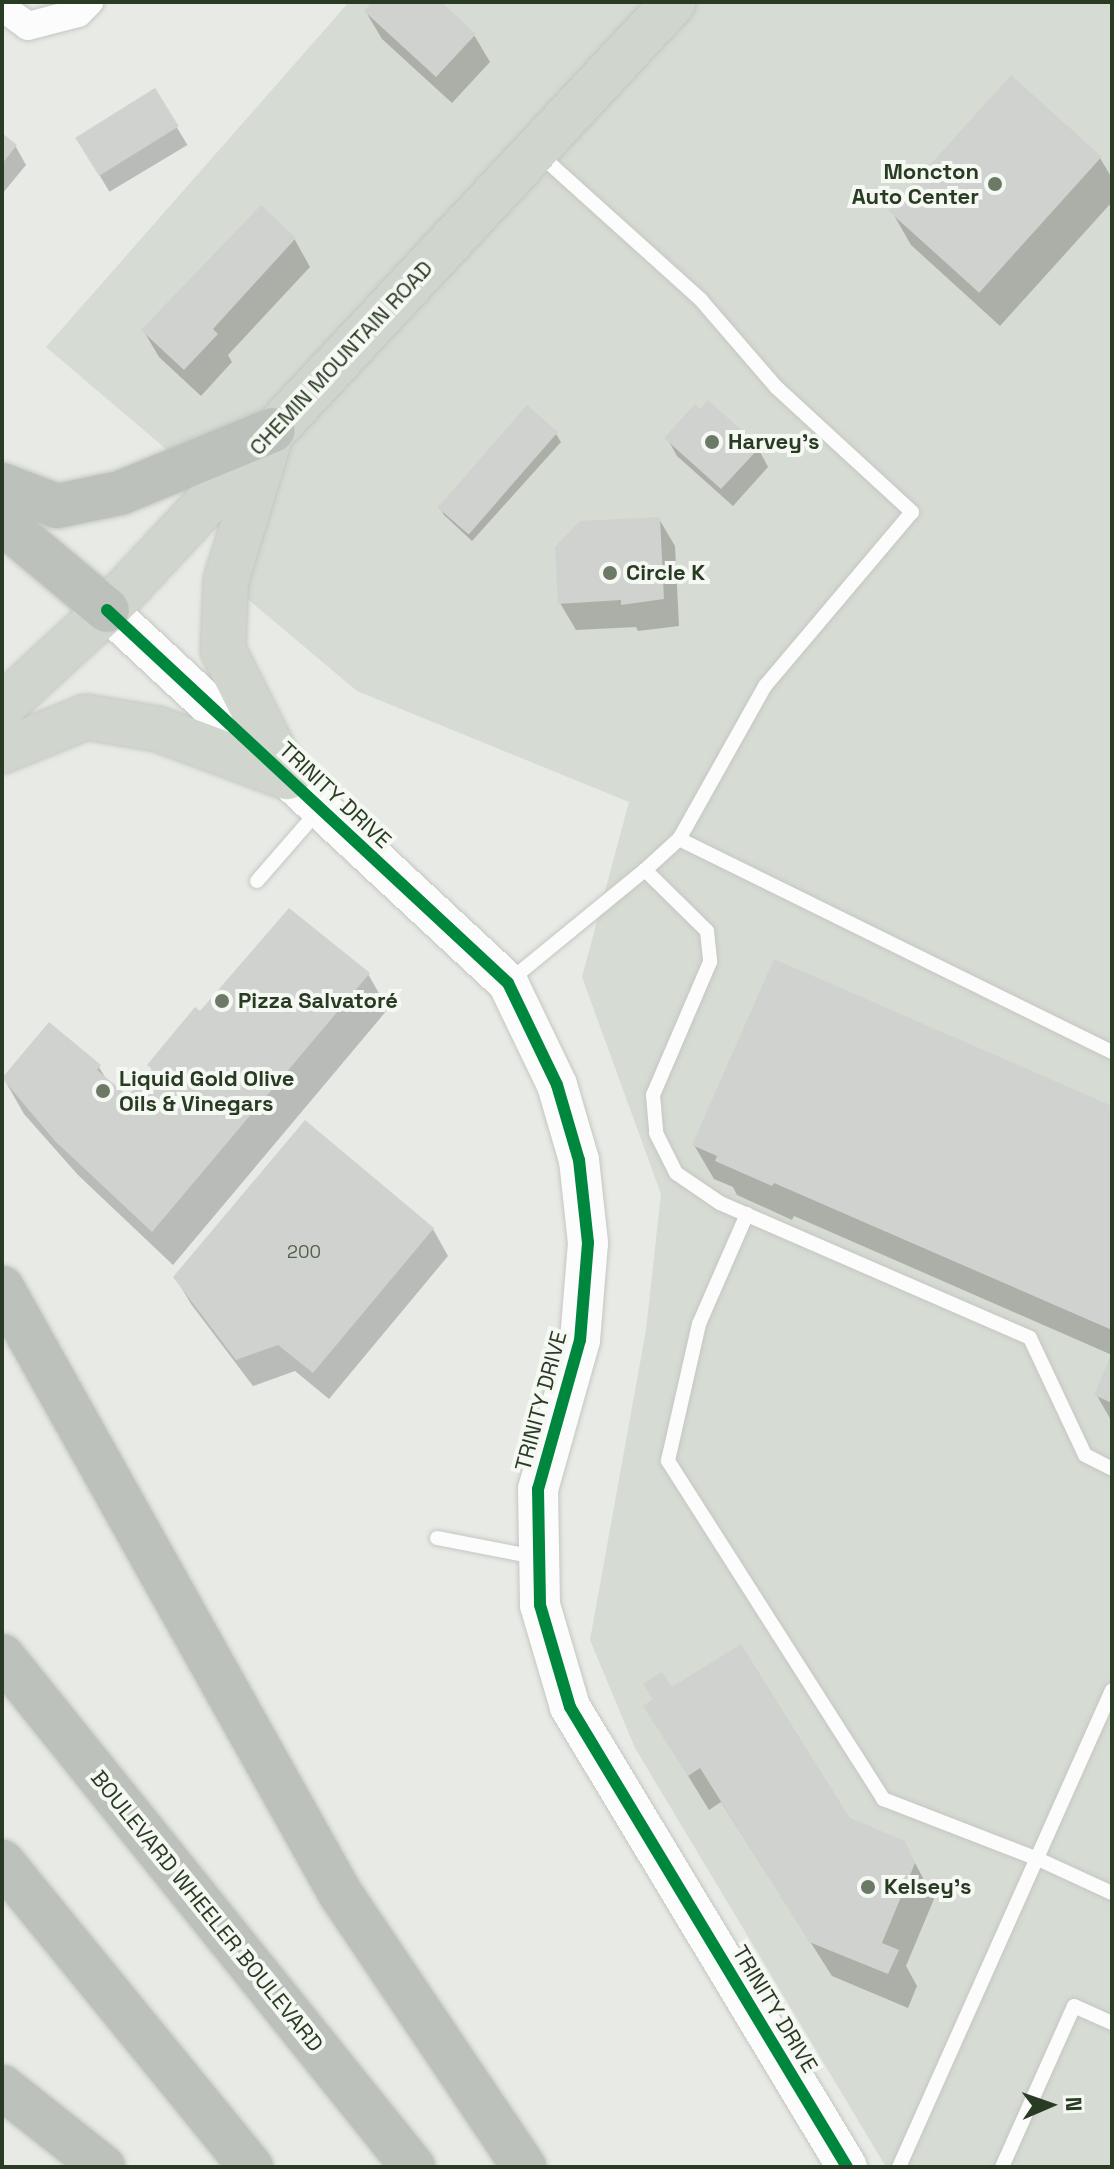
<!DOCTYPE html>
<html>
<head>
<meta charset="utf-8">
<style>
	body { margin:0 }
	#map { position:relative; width:1114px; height:2169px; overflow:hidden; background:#e7eae5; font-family:"Space Grotesk",sans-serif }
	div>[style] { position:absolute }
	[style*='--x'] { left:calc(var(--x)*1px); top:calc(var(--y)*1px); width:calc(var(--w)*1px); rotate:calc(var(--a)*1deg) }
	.built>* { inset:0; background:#d6dbd3 }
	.shadow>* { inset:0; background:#0003; transform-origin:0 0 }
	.building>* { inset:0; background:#cfd2ce; transform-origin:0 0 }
	.roads { filter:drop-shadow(0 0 2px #c4c7c2) drop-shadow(0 0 2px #c4c7c2) }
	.lane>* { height:14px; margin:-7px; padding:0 7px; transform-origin:7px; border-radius:7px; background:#fbfcfb }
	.street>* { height:28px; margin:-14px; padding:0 14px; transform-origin:14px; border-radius:14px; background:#fbfcfb }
	.secondary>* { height:40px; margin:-20px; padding:0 20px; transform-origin:20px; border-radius:20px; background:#fbfcfb }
	.primary>* { height:44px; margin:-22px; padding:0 22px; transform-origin:22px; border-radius:22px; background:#d0d6ce }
	.highway>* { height:44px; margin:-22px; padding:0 22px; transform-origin:22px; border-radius:22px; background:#bcc2bb }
	.cycleway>* { height:12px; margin:-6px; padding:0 6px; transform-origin:6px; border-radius:6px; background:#00873e }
	.dots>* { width:22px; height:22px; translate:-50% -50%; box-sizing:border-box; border:4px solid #f6f8f3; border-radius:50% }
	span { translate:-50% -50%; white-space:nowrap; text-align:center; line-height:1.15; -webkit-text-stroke:8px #f6f8f3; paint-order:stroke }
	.number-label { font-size:18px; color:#53624e }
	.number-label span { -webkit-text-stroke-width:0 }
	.poi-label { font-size:22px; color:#293c23; font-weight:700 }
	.right { translate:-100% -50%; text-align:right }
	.left { translate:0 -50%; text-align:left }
	.street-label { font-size:22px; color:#293c23 }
	.frame { position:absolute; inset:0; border:4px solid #293c23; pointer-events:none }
	.north { position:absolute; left:1010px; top:2065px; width:80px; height:80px; -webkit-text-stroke:6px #f6f8f3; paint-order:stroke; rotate:88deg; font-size:22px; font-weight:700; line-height:32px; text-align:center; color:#293c23 }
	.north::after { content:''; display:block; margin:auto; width:28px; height:36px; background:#293c23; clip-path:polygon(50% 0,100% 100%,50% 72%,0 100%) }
</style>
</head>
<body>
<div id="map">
	<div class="built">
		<i style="clip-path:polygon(349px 2px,1112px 2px,1112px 2167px,886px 2167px,635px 1748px,590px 1640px,646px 1330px,661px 1194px,582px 977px,629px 802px,357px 691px,226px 581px,272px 431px,186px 466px,46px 347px)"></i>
	</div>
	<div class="shadow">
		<i style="clip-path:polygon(375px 2px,438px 2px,474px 35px,490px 62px,452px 103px,382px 39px,366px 12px)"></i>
		<i style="left:155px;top:91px;width:63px;height:91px;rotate:59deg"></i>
		<i style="clip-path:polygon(2px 135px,16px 147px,26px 165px,2px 194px)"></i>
		<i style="clip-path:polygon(1100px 158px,1112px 178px,1112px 202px,1000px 326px,911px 245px,891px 210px)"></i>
		<i style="clip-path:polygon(261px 208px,295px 240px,310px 267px,228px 355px,232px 362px,201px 396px,159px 357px,143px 330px)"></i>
		<i style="clip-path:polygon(700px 412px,758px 448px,768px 467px,733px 506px,677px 456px,667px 438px)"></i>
		<i style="clip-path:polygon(556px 434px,561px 442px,472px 541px,444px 515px,439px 506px)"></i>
		<i style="clip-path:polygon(659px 519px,675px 546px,679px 626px,638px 631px,636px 627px,576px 630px,560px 603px)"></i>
		<i style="clip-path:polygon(368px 974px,388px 1009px,173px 1265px,78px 1175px,24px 1114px,4px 1079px,99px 1067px,108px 1082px,126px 1097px,153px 1072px,150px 1065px,200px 1014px)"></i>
		<i style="clip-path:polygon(1112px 1109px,1112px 1355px,794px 1216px,792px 1220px,737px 1195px,733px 1187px,714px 1179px,694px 1145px)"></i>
		<i style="clip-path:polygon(433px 1229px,448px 1256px,329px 1399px,295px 1371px,253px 1386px,191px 1304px,175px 1277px)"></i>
		<i style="clip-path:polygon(1112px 1358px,1112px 1422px,1096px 1394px)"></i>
		<i style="clip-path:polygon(671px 1690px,848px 1820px,904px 1842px,934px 1899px,906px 1966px,917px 1986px,908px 2008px,832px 1976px,721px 1802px,709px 1810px,646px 1707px)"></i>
	</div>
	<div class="building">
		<i style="clip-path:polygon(372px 2px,441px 2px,476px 34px,436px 77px,364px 11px)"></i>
		<i style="left:1011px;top:75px;width:122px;height:183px;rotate:42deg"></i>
		<i style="left:155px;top:88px;width:45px;height:94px;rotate:58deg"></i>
		<i style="clip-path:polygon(2px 133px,17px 145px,2px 164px)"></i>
		<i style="clip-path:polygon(261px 205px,296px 238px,213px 329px,218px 334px,184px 370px,141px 330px)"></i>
		<i style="clip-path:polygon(708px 400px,760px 447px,721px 489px,664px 438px,695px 404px,700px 409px)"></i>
		<i style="left:527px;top:405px;width:41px;height:136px;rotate:41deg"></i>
		<i style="clip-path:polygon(660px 517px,664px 599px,621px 605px,621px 600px,558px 604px,555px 547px,580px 521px)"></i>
		<i style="clip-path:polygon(289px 908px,370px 973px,152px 1232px,55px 1141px,2px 1078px,49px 1022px,101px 1065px,97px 1070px,127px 1095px,131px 1093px,152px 1069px,147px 1065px,195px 1007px,200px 1011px)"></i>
		<i style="clip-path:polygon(774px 959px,1112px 1106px,1112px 1330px,774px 1183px,772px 1186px,715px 1161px,717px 1156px,692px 1145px)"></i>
		<i style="clip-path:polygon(305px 1120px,434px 1228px,313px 1373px,278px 1345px,236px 1360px,173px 1277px)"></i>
		<i style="clip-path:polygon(1112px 1353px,1112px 1403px,1094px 1395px)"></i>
		<i style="clip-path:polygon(741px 1644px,850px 1818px,905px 1841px,915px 1863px,882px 1943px,899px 1950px,888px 1974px,809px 1942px,700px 1768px,688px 1776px,643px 1706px,653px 1699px,643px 1684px,662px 1672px,672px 1687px)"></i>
	</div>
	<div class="roads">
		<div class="lane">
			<i style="--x:539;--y:154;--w:218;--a:42"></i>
			<i style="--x:701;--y:300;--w:115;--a:49.2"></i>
			<i style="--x:776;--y:387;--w:185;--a:42.6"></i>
			<i style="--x:912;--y:512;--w:228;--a:130.2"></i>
			<i style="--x:765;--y:686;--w:176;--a:119.3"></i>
			<i style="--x:679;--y:839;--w:483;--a:26.2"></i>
			<i style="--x:645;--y:870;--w:46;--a:-42.4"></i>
			<i style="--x:257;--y:881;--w:91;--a:-49"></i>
			<i style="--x:508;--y:982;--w:177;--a:-39.3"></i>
			<i style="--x:645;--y:870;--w:87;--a:44.5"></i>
			<i style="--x:707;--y:931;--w:31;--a:84"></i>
			<i style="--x:710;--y:962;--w:145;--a:113.2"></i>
			<i style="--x:653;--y:1095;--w:38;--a:85"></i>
			<i style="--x:656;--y:1133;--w:45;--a:63.4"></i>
			<i style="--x:676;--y:1173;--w:53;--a:34.3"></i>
			<i style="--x:720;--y:1203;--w:338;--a:23.5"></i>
			<i style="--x:1030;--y:1338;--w:129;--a:64.8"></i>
			<i style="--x:1085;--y:1455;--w:30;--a:27"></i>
			<i style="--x:747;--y:1214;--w:120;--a:113.6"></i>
			<i style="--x:699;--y:1324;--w:140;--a:102.8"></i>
			<i style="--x:668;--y:1461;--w:401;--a:57.5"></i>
			<i style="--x:883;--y:1799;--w:166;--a:21.2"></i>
			<i style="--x:1038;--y:1859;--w:81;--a:24.7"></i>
			<i style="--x:437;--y:1538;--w:100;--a:11"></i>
			<i style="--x:899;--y:2167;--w:522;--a:-65.94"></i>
			<i style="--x:1002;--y:2167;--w:176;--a:-65.9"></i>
			<i style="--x:1074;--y:2006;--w:42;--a:24.1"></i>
		</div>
		<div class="street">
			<i style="--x:2;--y:7;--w:32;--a:36"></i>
			<i style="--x:28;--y:26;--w:52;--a:-14.6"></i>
			<i style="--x:78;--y:13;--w:16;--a:-45"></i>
		</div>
		<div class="secondary">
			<i style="--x:107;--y:610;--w:548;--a:42.93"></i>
			<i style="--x:508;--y:983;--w:113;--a:64.3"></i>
			<i style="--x:557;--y:1085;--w:78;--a:73.7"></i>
			<i style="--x:579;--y:1160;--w:83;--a:83.8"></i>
			<i style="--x:588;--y:1243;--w:97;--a:94.7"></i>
			<i style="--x:580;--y:1340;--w:155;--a:105.7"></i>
			<i style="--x:538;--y:1489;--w:116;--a:89"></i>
			<i style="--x:540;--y:1605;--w:106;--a:73.6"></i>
			<i style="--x:570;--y:1707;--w:537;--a:58.94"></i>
		</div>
		<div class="primary">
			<i style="--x:269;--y:441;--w:146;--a:107.1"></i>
			<i style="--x:226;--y:581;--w:69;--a:92.5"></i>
			<i style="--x:223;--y:650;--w:142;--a:63.3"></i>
			<i style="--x:2;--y:707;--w:143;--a:-42.7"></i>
			<i style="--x:107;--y:610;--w:831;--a:-47"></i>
			<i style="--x:2;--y:751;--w:91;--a:-22"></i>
			<i style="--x:86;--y:717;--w:73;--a:9.5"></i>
			<i style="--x:158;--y:729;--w:138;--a:20.4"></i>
		</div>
		<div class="highway">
			<i style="--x:2;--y:485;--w:59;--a:20.9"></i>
			<i style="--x:57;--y:506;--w:64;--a:-11.7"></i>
			<i style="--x:120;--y:493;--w:165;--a:-22.4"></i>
			<i style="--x:2;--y:522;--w:137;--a:40"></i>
			<i style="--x:2;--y:1288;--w:693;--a:60.81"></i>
			<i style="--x:340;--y:1893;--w:330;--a:56.1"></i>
			<i style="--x:2;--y:1656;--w:656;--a:51.19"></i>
			<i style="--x:2;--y:1862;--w:394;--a:50.8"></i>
			<i style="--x:2;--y:2087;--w:129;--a:38.4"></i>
		</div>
	</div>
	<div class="cycleway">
		<i style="--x:107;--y:610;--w:548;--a:42.93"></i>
		<i style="--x:508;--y:983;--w:113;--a:64.3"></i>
		<i style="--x:557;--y:1085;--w:78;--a:73.7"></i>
		<i style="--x:579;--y:1160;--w:83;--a:83.8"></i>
		<i style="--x:588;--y:1243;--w:97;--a:94.7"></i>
		<i style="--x:580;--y:1340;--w:155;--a:105.7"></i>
		<i style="--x:538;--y:1489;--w:116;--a:89"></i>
		<i style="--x:540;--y:1605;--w:106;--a:73.6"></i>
		<i style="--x:570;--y:1707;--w:537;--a:58.94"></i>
	</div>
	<div class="dots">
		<i style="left:995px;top:184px;background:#6c7967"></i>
		<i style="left:712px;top:442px;background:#6c7967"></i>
		<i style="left:610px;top:573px;background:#6c7967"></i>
		<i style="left:222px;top:1001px;background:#6c7967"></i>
		<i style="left:103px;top:1091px;background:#6c7967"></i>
		<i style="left:868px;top:1887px;background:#6c7967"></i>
	</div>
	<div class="number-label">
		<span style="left:304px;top:1252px">200</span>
	</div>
	<div class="poi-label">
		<span class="right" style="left:979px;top:184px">Moncton<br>Auto Center</span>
		<span class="left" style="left:728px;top:442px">Harvey's</span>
		<span class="left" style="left:626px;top:573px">Circle K</span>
		<span class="left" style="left:238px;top:1001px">Pizza Salvatoré</span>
		<span class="left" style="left:119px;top:1091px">Liquid Gold Olive<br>Oils &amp; Vinegars</span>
		<span class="left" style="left:884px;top:1887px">Kelsey's</span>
	</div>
	<div class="street-label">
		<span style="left:341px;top:358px;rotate:-47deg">CHEMIN MOUNTAIN ROAD</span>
		<span style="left:335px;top:795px;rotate:43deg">TRINITY DRIVE</span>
		<span style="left:541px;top:1401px;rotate:-75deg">TRINITY DRIVE</span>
		<span style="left:207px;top:1911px;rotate:51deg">BOULEVARD WHEELER BOULEVARD</span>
		<span style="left:775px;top:2009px;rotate:59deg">TRINITY DRIVE</span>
	</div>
	<div class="frame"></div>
	<div class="north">N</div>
</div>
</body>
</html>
